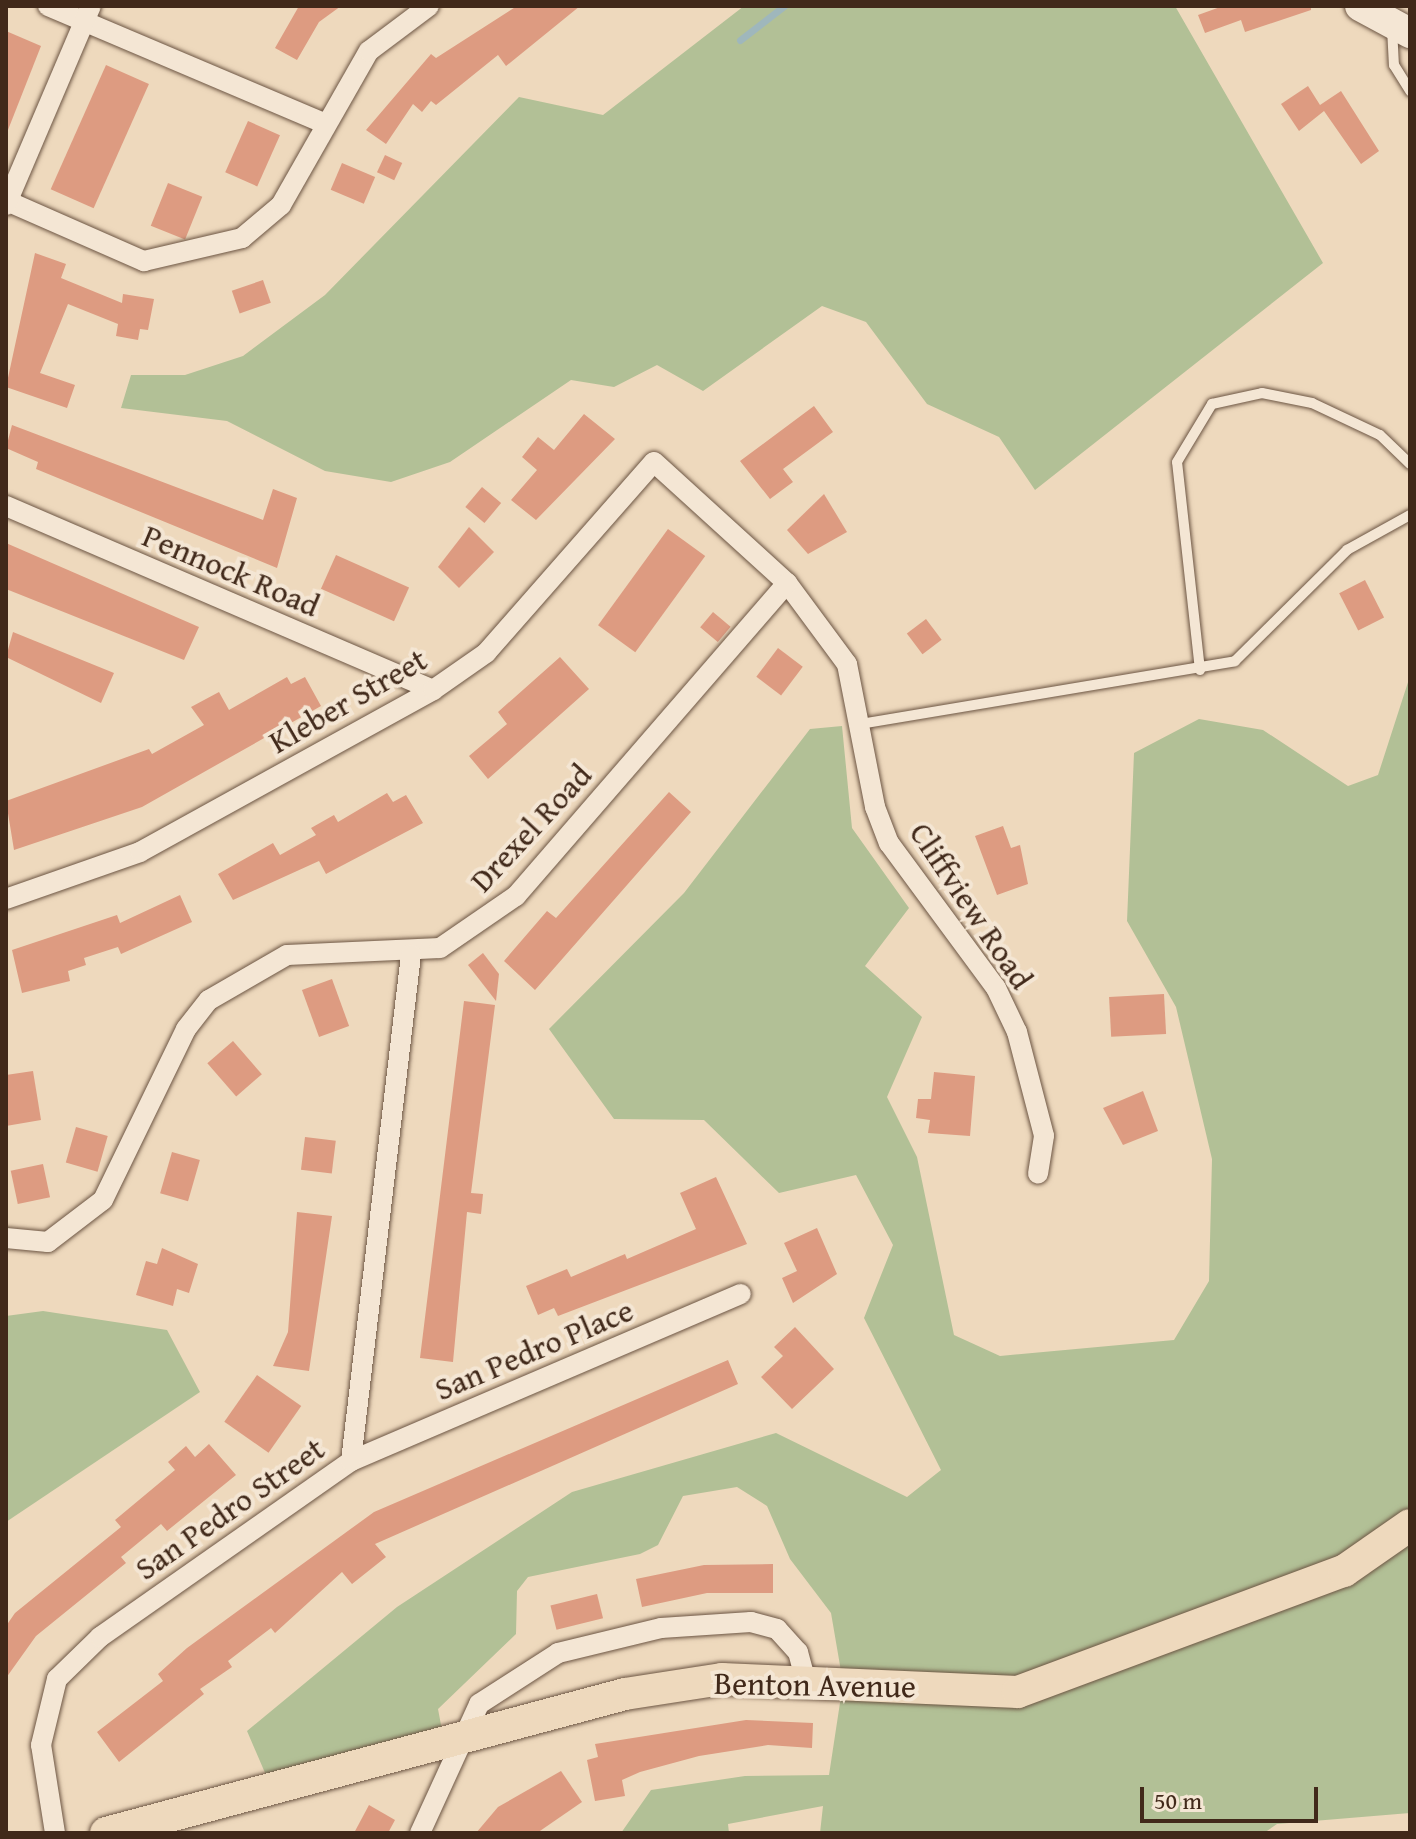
<!DOCTYPE html>
<html>
<head>
<meta charset="utf-8">
<style>
	body { margin:0 }
	#map { position:relative; width:1416px; height:1839px; overflow:hidden; background:#eed9bd; font-family:"Gentium Book Plus",serif }
	div>[style] { position:absolute }
	[style*='--x'] { left:calc(var(--x)*1px); top:calc(var(--y)*1px); width:calc(var(--w)*1px); rotate:calc(var(--a)*1deg) }
	.green>* { inset:0; background:#b2c096 }
	.stream>* { height:7px; margin:-3.5px; padding:0 3.5px; transform-origin:3.5px; border-radius:3.5px; background:#9fb7bc }
	.building>* { inset:0; background:#dd9b81; transform-origin:0 0 }
	.roads { filter:drop-shadow(0 0 2px #6c5543) drop-shadow(0 0 2px #6c5543) }
	.lane>* { height:10px; margin:-5px; padding:0 5px; transform-origin:5px; border-radius:5px; background:#f4e6d4 }
	.street>* { height:20px; margin:-10px; padding:0 10px; transform-origin:10px; border-radius:10px; background:#f4e6d4 }
	.secondary>* { height:30px; margin:-15px; padding:0 15px; transform-origin:15px; border-radius:15px; background:#f4e6d4 }
	.primary>* { height:32px; margin:-16px; padding:0 16px; transform-origin:16px; border-radius:16px; background:#eed9bd }
	span { translate:-50% -50%; white-space:nowrap; text-align:center; line-height:1.15; -webkit-text-stroke:8px #f4e6d4; paint-order:stroke }
	.street-label { font-size:32px; color:#41291a }
	.frame { position:absolute; inset:0; border:8px solid #41291a; pointer-events:none }
	.scale { position:absolute; left:1140px; top:1787px; width:178px; height:36px; box-sizing:border-box; border:4px solid #41291a; border-top:0; padding-left:10px; font-size:24px; line-height:28px; white-space:nowrap; color:#41291a; -webkit-text-stroke:6px #f4e6d4; paint-order:stroke }
</style>
</head>
<body>
<div id="map">
	<div class="green">
		<i style="clip-path:polygon(744px 6px,1175px 6px,1323px 263px,1035px 490px,999px 437px,927px 404px,866px 322px,822px 306px,703px 391px,657px 365px,614px 387px,571px 380px,450px 462px,391px 482px,325px 471px,227px 421px,121px 408px,131px 375px,185px 375px,243px 356px,325px 295px,519px 97px,603px 115px)"></i>
		<i style="clip-path:polygon(1410px 676px,1410px 1813px,1277px 1824px,1264px 1833px,820px 1833px,823px 1806px,728px 1824px,729px 1833px,621px 1833px,651px 1790px,745px 1776px,829px 1775px,843px 1683px,831px 1613px,790px 1559px,767px 1506px,737px 1487px,683px 1496px,658px 1545px,640px 1554px,528px 1577px,517px 1591px,516px 1634px,438px 1709px,445px 1746px,272px 1789px,247px 1731px,397px 1607px,572px 1492px,776px 1433px,907px 1497px,941px 1470px,864px 1318px,893px 1245px,856px 1175px,779px 1193px,704px 1120px,614px 1119px,549px 1029px,684px 893px,810px 729px,842px 726px,852px 828px,909px 908px,865px 966px,922px 1017px,887px 1097px,917px 1157px,954px 1335px,1000px 1356px,1174px 1340px,1209px 1281px,1212px 1159px,1176px 1007px,1127px 921px,1134px 753px,1199px 719px,1263px 730px,1348px 786px,1378px 775px)"></i>
		<i style="clip-path:polygon(43px 1311px,167px 1330px,200px 1392px,6px 1522px,6px 1316px)"></i>
	</div>
	<div class="stream">
		<i style="--x:740;--y:40;--w:56;--a:-37.7"></i>
	</div>
	<div class="building">
		<i style="clip-path:polygon(299px 6px,341px 6px,319px 22px,297px 60px,275px 48px)"></i>
		<i style="clip-path:polygon(517px 6px,580px 6px,506px 66px,498px 55px,436px 105px,431px 101px,422px 112px,413px 104px,386px 144px,366px 130px,431px 54px,436px 58px)"></i>
		<i style="clip-path:polygon(1223px 6px,1311px 6px,1311px 10px,1245px 32px,1241px 20px,1205px 33px,1198px 15px)"></i>
		<i style="clip-path:polygon(6px 31px,41px 46px,6px 135px)"></i>
		<i style="left:106px;top:65px;width:47px;height:136px;rotate:24deg"></i>
		<i style="clip-path:polygon(1308px 86px,1320px 105px,1341px 91px,1379px 151px,1361px 164px,1324px 111px,1299px 131px,1281px 104px)"></i>
		<i style="left:248px;top:121px;width:35px;height:56px;rotate:24deg"></i>
		<i style="left:385px;top:155px;width:19px;height:19px;rotate:25deg"></i>
		<i style="left:342px;top:163px;width:36px;height:29px;rotate:23deg"></i>
		<i style="left:168px;top:183px;width:37px;height:46px;rotate:22deg"></i>
		<i style="clip-path:polygon(35px 253px,66px 264px,61px 278px,122px 303px,123px 294px,154px 299px,148px 330px,140px 329px,138px 340px,116px 336px,118px 324px,68px 304px,40px 373px,75px 385px,67px 408px,6px 387px)"></i>
		<i style="left:263px;top:280px;width:24px;height:33px;rotate:71deg"></i>
		<i style="clip-path:polygon(814px 406px,833px 432px,783px 469px,793px 482px,770px 499px,740px 461px)"></i>
		<i style="clip-path:polygon(584px 414px,615px 439px,536px 520px,511px 500px,537px 470px,522px 457px,538px 437px,554px 450px)"></i>
		<i style="clip-path:polygon(12px 425px,263px 520px,273px 489px,297px 498px,277px 568px,36px 469px,38px 462px,6px 448px)"></i>
		<i style="left:482px;top:487px;width:25px;height:26px;rotate:40deg"></i>
		<i style="clip-path:polygon(824px 494px,847px 532px,808px 554px,787px 530px)"></i>
		<i style="clip-path:polygon(469px 527px,494px 552px,459px 588px,438px 567px)"></i>
		<i style="left:668px;top:529px;width:46px;height:119px;rotate:36deg"></i>
		<i style="clip-path:polygon(6px 543px,199px 627px,184px 660px,6px 589px)"></i>
		<i style="left:336px;top:555px;width:80px;height:37px;rotate:24deg"></i>
		<i style="left:1365px;top:580px;width:42px;height:29px;rotate:63deg"></i>
		<i style="left:713px;top:612px;width:23px;height:20px;rotate:40deg"></i>
		<i style="left:926px;top:619px;width:26px;height:24px;rotate:53deg"></i>
		<i style="clip-path:polygon(13px 632px,114px 673px,101px 703px,6px 657px)"></i>
		<i style="left:778px;top:648px;width:31px;height:36px;rotate:37deg"></i>
		<i style="clip-path:polygon(560px 657px,589px 689px,488px 779px,469px 756px,507px 724px,498px 712px)"></i>
		<i style="clip-path:polygon(287px 677px,291px 684px,305px 677px,321px 706px,142px 807px,14px 850px,6px 801px,149px 749px,152px 754px,204px 725px,191px 707px,219px 692px,229px 710px)"></i>
		<i style="clip-path:polygon(669px 792px,691px 812px,535px 990px,504px 961px,547px 911px,556px 918px)"></i>
		<i style="clip-path:polygon(387px 793px,393px 802px,406px 795px,423px 823px,326px 874px,319px 861px,233px 900px,218px 874px,273px 843px,280px 855px,316px 835px,311px 828px,334px 815px,338px 822px)"></i>
		<i style="clip-path:polygon(1003px 826px,1011px 848px,1020px 845px,1028px 884px,997px 895px,975px 836px)"></i>
		<i style="clip-path:polygon(180px 895px,192px 922px,121px 954px,118px 947px,84px 958px,86px 965px,68px 971px,70px 981px,22px 993px,12px 950px,117px 915px,120px 923px)"></i>
		<i style="clip-path:polygon(483px 953px,499px 974px,496px 1001px,468px 965px)"></i>
		<i style="left:332px;top:979px;width:50px;height:32px;rotate:70deg"></i>
		<i style="left:1164px;top:994px;width:40px;height:55px;rotate:87deg"></i>
		<i style="clip-path:polygon(464px 1001px,495px 1005px,471px 1193px,483px 1194px,481px 1214px,467px 1212px,453px 1362px,420px 1358px)"></i>
		<i style="left:233px;top:1041px;width:44px;height:34px;rotate:49deg"></i>
		<i style="clip-path:polygon(33px 1071px,41px 1120px,6px 1126px,6px 1075px)"></i>
		<i style="clip-path:polygon(934px 1072px,975px 1076px,970px 1136px,928px 1133px,930px 1120px,916px 1118px,918px 1099px,931px 1099px)"></i>
		<i style="clip-path:polygon(1143px 1091px,1158px 1131px,1123px 1145px,1103px 1108px)"></i>
		<i style="left:76px;top:1127px;width:33px;height:37px;rotate:16deg"></i>
		<i style="left:305px;top:1137px;width:31px;height:33px;rotate:7deg"></i>
		<i style="left:172px;top:1152px;width:29px;height:43px;rotate:16deg"></i>
		<i style="left:43px;top:1164px;width:34px;height:33px;rotate:78deg"></i>
		<i style="clip-path:polygon(716px 1177px,747px 1244px,558px 1316px,554px 1308px,538px 1315px,526px 1286px,567px 1269px,571px 1277px,625px 1254px,627px 1259px,696px 1229px,680px 1193px)"></i>
		<i style="clip-path:polygon(297px 1212px,332px 1216px,309px 1371px,273px 1366px,288px 1332px)"></i>
		<i style="clip-path:polygon(817px 1228px,837px 1274px,793px 1303px,782px 1278px,797px 1271px,784px 1243px)"></i>
		<i style="clip-path:polygon(162px 1248px,198px 1264px,189px 1293px,177px 1289px,173px 1306px,136px 1295px,146px 1261px,157px 1264px)"></i>
		<i style="clip-path:polygon(795px 1327px,834px 1369px,792px 1409px,761px 1377px,783px 1356px,774px 1347px)"></i>
		<i style="clip-path:polygon(728px 1360px,738px 1384px,375px 1544px,386px 1557px,352px 1584px,342px 1572px,275px 1633px,271px 1628px,228px 1661px,232px 1667px,200px 1689px,204px 1694px,119px 1762px,97px 1732px,163px 1681px,158px 1674px,187px 1648px,374px 1512px)"></i>
		<i style="left:257px;top:1375px;width:54px;height:57px;rotate:35deg"></i>
		<i style="clip-path:polygon(209px 1444px,236px 1475px,167px 1531px,161px 1524px,121px 1557px,126px 1563px,36px 1636px,6px 1678px,6px 1626px,15px 1613px,121px 1527px,115px 1520px,175px 1470px,168px 1462px,186px 1446px,195px 1457px)"></i>
		<i style="clip-path:polygon(773px 1564px,773px 1593px,707px 1593px,642px 1607px,636px 1579px,704px 1565px)"></i>
		<i style="left:597px;top:1594px;width:25px;height:48px;rotate:76deg"></i>
		<i style="clip-path:polygon(746px 1720px,813px 1723px,812px 1748px,768px 1745px,699px 1756px,640px 1772px,622px 1780px,625px 1796px,595px 1801px,587px 1760px,598px 1757px,595px 1744px)"></i>
		<i style="clip-path:polygon(561px 1771px,582px 1802px,537px 1833px,476px 1833px,498px 1807px)"></i>
		<i style="clip-path:polygon(369px 1805px,395px 1820px,388px 1833px,354px 1833px)"></i>
	</div>
	<div class="roads">
		<div class="lane">
			<i style="--x:1392;--y:28;--w:37;--a:87"></i>
			<i style="--x:1394;--y:65;--w:31;--a:58"></i>
			<i style="--x:1200;--y:670;--w:209;--a:-96.3"></i>
			<i style="--x:1177;--y:462;--w:68;--a:-58.9"></i>
			<i style="--x:1212;--y:404;--w:51;--a:-12.4"></i>
			<i style="--x:1262;--y:393;--w:51;--a:11.3"></i>
			<i style="--x:1312;--y:403;--w:75;--a:25.2"></i>
			<i style="--x:1380;--y:435;--w:42;--a:44"></i>
			<i style="--x:860;--y:724;--w:380;--a:-9.5"></i>
			<i style="--x:1235;--y:661;--w:158;--a:-44.7"></i>
			<i style="--x:1347;--y:550;--w:72;--a:-29.1"></i>
		</div>
		<div class="street">
			<i style="--x:48;--y:6;--w:299;--a:23"></i>
			<i style="--x:7;--y:201;--w:150;--a:23.7"></i>
			<i style="--x:144;--y:261;--w:101;--a:-13.2"></i>
			<i style="--x:242;--y:238;--w:51;--a:-40.2"></i>
			<i style="--x:281;--y:205;--w:177;--a:-60.3"></i>
			<i style="--x:369;--y:51;--w:75;--a:-36.9"></i>
			<i style="--x:6;--y:205;--w:216;--a:-66.9"></i>
			<i style="--x:6;--y:506;--w:465;--a:23.3"></i>
			<i style="--x:6;--y:899;--w:142;--a:-19.3"></i>
			<i style="--x:140;--y:852;--w:335;--a:-28.9"></i>
			<i style="--x:433;--y:690;--w:65;--a:-34.9"></i>
			<i style="--x:486;--y:653;--w:254;--a:-48.7"></i>
			<i style="--x:654;--y:462;--w:180;--a:42.3"></i>
			<i style="--x:787;--y:583;--w:101;--a:53.5"></i>
			<i style="--x:847;--y:664;--w:146;--a:78.9"></i>
			<i style="--x:875;--y:807;--w:39;--a:69"></i>
			<i style="--x:889;--y:843;--w:180;--a:53.6"></i>
			<i style="--x:996;--y:988;--w:49;--a:64.5"></i>
			<i style="--x:1017;--y:1032;--w:107;--a:75.4"></i>
			<i style="--x:1044;--y:1136;--w:38;--a:99"></i>
			<i style="--x:6;--y:1238;--w:42;--a:5.4"></i>
			<i style="--x:48;--y:1242;--w:69;--a:-37.4"></i>
			<i style="--x:103;--y:1200;--w:190;--a:-64.1"></i>
			<i style="--x:186;--y:1029;--w:37;--a:-52"></i>
			<i style="--x:209;--y:1000;--w:90;--a:-30"></i>
			<i style="--x:287;--y:955;--w:153;--a:-2.6"></i>
			<i style="--x:440;--y:948;--w:92;--a:-34.4"></i>
			<i style="--x:516;--y:896;--w:414;--a:-49.1"></i>
			<i style="--x:351;--y:1461;--w:424;--a:-23.2"></i>
			<i style="--x:55;--y:1833;--w:89;--a:-99"></i>
			<i style="--x:41;--y:1745;--w:68;--a:-76.4"></i>
			<i style="--x:57;--y:1679;--w:60;--a:-44.3"></i>
			<i style="--x:100;--y:1637;--w:307;--a:-35"></i>
			<i style="--x:351;--y:1461;--w:510;--a:-83.24"></i>
			<i style="--x:420;--y:1833;--w:142;--a:-65.4"></i>
			<i style="--x:479;--y:1704;--w:94;--a:-32.8"></i>
			<i style="--x:558;--y:1653;--w:106;--a:-13.6"></i>
			<i style="--x:661;--y:1628;--w:90;--a:-3.8"></i>
			<i style="--x:751;--y:1622;--w:27;--a:15"></i>
			<i style="--x:777;--y:1629;--w:31;--a:48"></i>
			<i style="--x:798;--y:1652;--w:30;--a:75"></i>
		</div>
		<div class="secondary">
			<i style="--x:1360;--y:6;--w:57;--a:28.4"></i>
		</div>
		<div class="primary">
			<i style="--x:106;--y:1833;--w:537;--a:-14.99"></i>
			<i style="--x:625;--y:1694;--w:98;--a:-8.8"></i>
			<i style="--x:722;--y:1679;--w:296;--a:2.5"></i>
			<i style="--x:1018;--y:1692;--w:348;--a:-20.4"></i>
			<i style="--x:1344;--y:1571;--w:80;--a:-34.9"></i>
		</div>
	</div>
	<div class="street-label">
		<span style="left:231px;top:571px;rotate:23deg">Pennock Road</span>
		<span style="left:348px;top:701px;rotate:-30deg">Kleber Street</span>
		<span style="left:531px;top:828px;rotate:-47deg">Drexel Road</span>
		<span style="left:971px;top:906px;rotate:56deg">Cliffview Road</span>
		<span style="left:534px;top:1350px;rotate:-23deg">San Pedro Place</span>
		<span style="left:230px;top:1509px;rotate:-35deg">San Pedro Street</span>
		<span style="left:815px;top:1685px;rotate:1deg">Benton Avenue</span>
	</div>
	<div class="frame"></div>
	<div class="scale">50 m</div>
</div>
</body>
</html>
